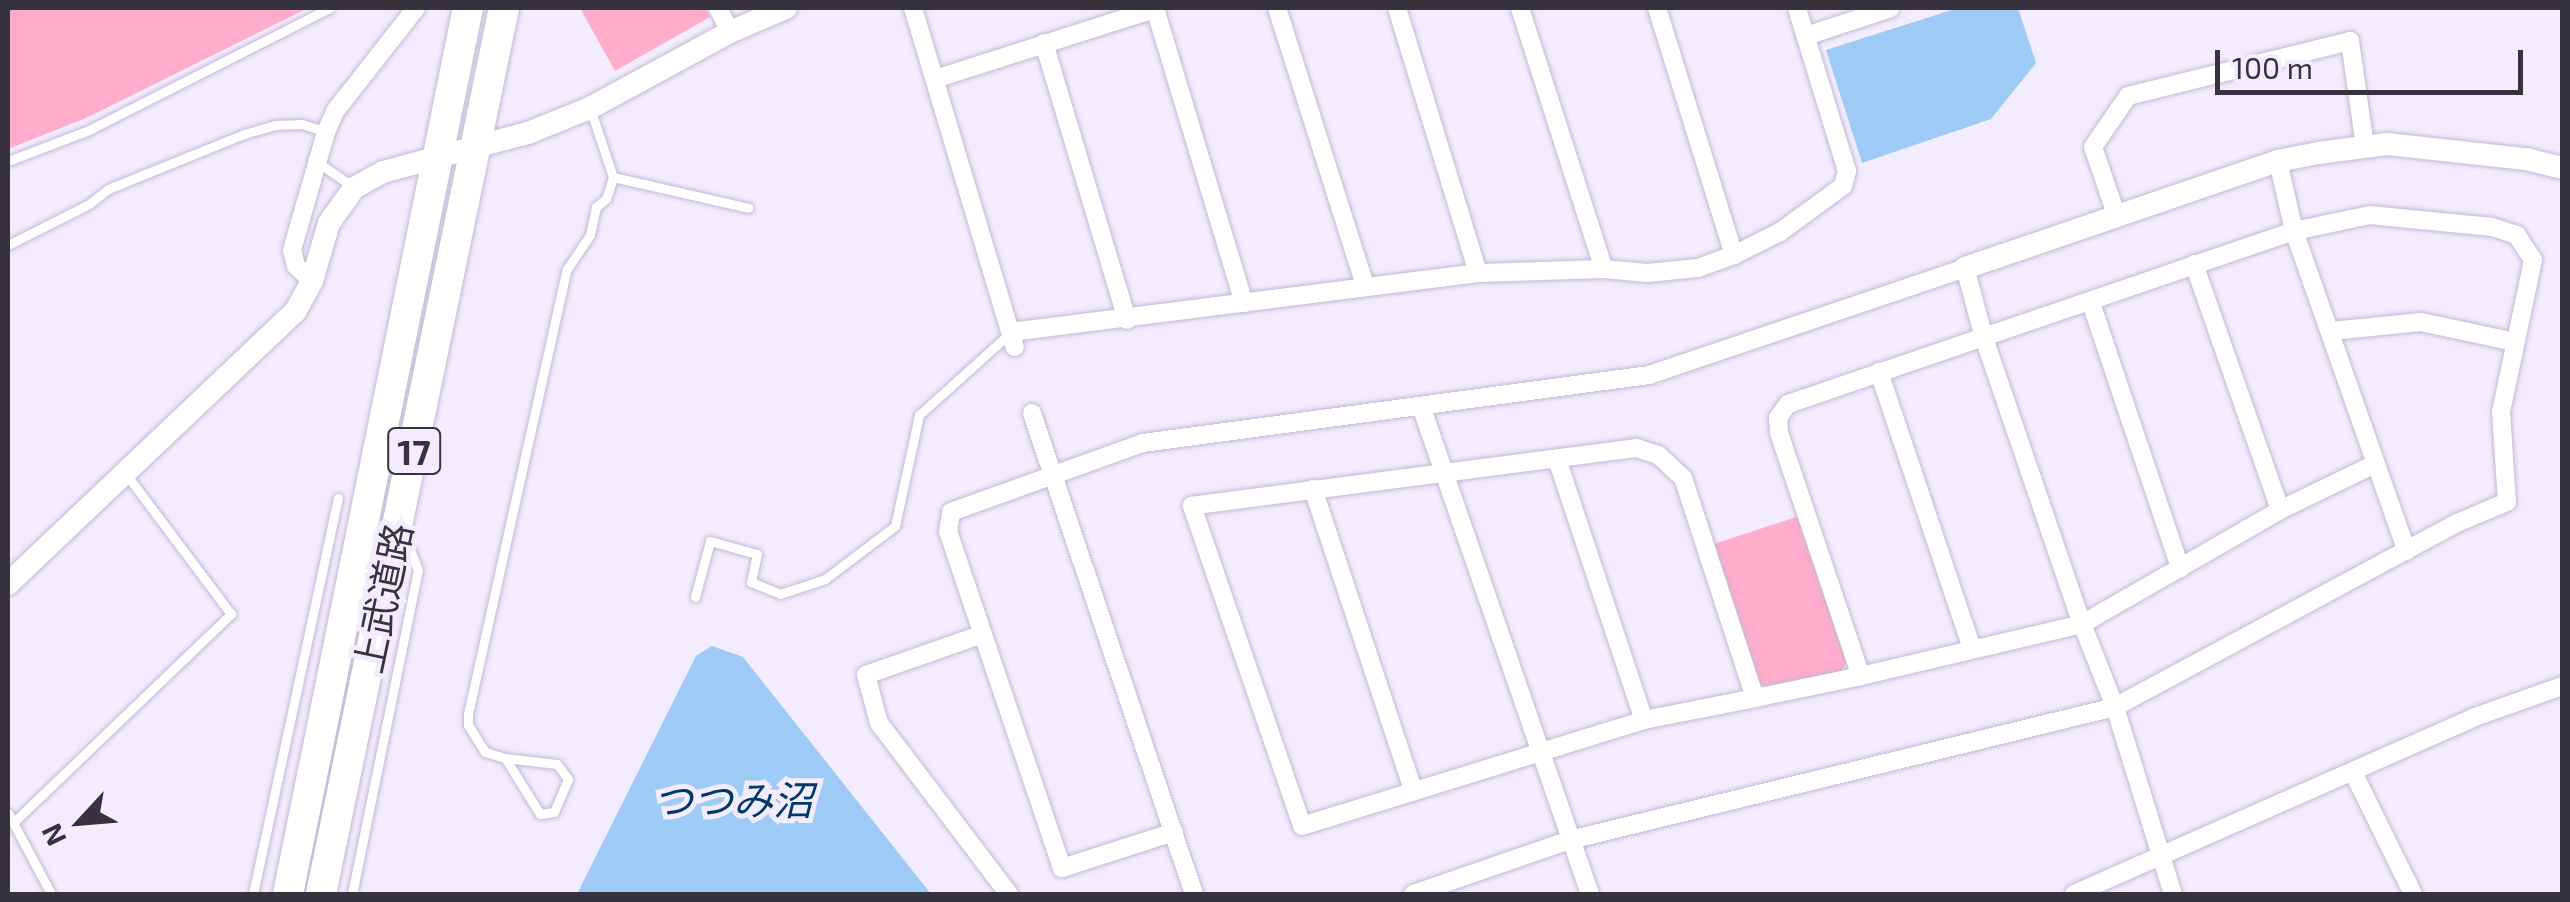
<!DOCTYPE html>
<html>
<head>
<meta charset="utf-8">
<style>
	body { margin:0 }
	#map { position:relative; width:2570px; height:902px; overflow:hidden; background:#f3ecfe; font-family:"Exo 2","Noto Sans JP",sans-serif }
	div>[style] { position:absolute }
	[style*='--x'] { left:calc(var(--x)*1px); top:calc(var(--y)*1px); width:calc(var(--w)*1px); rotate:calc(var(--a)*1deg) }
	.green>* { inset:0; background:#ffadca }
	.water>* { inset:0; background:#9ecaf6 }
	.roads { filter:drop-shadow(0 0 2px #c4b8d5) drop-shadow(0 0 2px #c4b8d5) }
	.service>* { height:9px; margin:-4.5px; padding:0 4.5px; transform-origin:4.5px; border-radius:4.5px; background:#fff }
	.minor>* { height:18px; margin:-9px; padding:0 9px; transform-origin:9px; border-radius:9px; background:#fff }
	.tertiary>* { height:22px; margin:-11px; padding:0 11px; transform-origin:11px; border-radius:11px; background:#fff }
	.trunk>* { height:30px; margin:-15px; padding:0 15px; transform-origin:15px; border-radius:15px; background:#fff }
	span { translate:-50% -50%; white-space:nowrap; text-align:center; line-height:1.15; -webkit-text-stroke:10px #f3ecfe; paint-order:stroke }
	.shield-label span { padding:2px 8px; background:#f3ecfe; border:2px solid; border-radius:8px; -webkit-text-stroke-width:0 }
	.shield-label { font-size:35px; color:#37333e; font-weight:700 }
	.street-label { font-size:38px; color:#37333e }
	.water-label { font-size:40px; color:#003967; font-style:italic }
	.frame { position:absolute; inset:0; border:10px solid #37333e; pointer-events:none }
	.north { position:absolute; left:30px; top:772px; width:100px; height:100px; -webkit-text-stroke:8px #f3ecfe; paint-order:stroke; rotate:244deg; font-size:28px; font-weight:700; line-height:40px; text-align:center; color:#37333e }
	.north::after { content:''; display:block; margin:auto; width:35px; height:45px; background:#37333e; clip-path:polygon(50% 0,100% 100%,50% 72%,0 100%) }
	.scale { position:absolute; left:2215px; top:50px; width:308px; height:45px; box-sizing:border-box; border:5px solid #37333e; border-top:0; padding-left:12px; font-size:30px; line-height:35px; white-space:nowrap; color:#37333e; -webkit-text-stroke:8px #f3ecfe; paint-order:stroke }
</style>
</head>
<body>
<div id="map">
	<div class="green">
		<i style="clip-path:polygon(8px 8px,308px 8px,86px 118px,8px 149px)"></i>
		<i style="clip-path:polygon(580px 8px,706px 8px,710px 17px,615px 71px)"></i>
		<i style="clip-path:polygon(1802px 515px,1849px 659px,1839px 674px,1768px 689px,1757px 681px,1711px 545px)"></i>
	</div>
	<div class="water">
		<i style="clip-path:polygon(1958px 8px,2018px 8px,2036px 63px,1991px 119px,1862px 163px,1826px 50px)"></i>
		<i style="clip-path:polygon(712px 646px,743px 657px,931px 894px,577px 894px,696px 656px)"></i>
	</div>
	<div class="roads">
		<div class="service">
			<i style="--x:591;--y:111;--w:70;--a:71.6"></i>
			<i style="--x:613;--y:177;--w:139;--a:12.8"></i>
			<i style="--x:8;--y:161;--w:87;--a:-20.9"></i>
			<i style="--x:89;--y:130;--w:269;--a:-26.9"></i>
			<i style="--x:317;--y:162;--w:42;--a:34.4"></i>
			<i style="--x:8;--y:245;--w:91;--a:-26.8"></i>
			<i style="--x:89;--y:204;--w:24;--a:-38"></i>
			<i style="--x:108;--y:189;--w:147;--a:-22"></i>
			<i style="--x:244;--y:134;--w:33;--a:-16"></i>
			<i style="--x:276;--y:125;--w:26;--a:-2"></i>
			<i style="--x:302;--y:124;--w:25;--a:18"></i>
			<i style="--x:695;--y:597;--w:58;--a:-75"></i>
			<i style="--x:710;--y:541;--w:49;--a:15.5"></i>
			<i style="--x:757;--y:554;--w:29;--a:102"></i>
			<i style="--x:751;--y:582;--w:31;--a:22"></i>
			<i style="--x:780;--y:594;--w:47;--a:-18.4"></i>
			<i style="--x:825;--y:579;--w:88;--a:-37.1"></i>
			<i style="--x:895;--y:526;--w:114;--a:-77.8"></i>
			<i style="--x:919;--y:415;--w:121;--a:-42"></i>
			<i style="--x:505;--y:758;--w:52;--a:6.6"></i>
			<i style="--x:557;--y:764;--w:19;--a:54"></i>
			<i style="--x:568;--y:779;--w:36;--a:113"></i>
			<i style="--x:554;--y:812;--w:14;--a:172"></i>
			<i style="--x:540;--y:814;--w:66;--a:-122"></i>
			<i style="--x:505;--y:758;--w:21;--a:-163"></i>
			<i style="--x:485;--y:752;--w:32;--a:-122"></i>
			<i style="--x:468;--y:725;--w:11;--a:-90"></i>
			<i style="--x:468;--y:714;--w:456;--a:-77.5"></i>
			<i style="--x:567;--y:269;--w:41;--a:-55.9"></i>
			<i style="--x:590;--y:235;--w:29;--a:-78"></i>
			<i style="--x:596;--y:207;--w:13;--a:-39"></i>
			<i style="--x:606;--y:199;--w:23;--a:-72"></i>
			<i style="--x:8;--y:813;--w:92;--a:62"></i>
			<i style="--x:14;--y:822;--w:301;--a:-43.8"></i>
			<i style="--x:231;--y:614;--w:176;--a:-126.9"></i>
			<i style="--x:253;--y:894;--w:405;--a:-77.9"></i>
			<i style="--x:352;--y:894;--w:331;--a:-78.5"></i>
			<i style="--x:418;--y:570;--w:34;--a:-111"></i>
		</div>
		<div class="minor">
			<i style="--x:718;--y:8;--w:27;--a:63"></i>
			<i style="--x:913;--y:8;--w:354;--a:73.3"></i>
			<i style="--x:1277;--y:8;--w:291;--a:72.4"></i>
			<i style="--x:1397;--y:8;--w:277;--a:73"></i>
			<i style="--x:1520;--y:8;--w:274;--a:72.2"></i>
			<i style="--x:1657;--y:8;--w:259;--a:72.7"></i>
			<i style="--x:1157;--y:15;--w:301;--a:73.2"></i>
			<i style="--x:1806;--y:36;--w:89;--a:-18.2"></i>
			<i style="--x:1044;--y:43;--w:289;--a:73.3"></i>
			<i style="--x:935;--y:79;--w:233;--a:-17.7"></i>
			<i style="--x:2278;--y:161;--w:72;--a:77.1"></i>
			<i style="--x:2294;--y:231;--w:339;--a:70.6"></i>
			<i style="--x:2116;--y:214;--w:71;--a:-108.9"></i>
			<i style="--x:2093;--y:147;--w:62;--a:-55.5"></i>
			<i style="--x:2128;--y:96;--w:229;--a:-13.9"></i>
			<i style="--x:2350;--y:41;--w:107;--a:81.9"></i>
			<i style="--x:2194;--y:264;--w:261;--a:70.7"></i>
			<i style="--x:312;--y:281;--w:22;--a:-137"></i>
			<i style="--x:296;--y:266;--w:16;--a:-104"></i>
			<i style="--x:292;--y:250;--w:123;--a:-73.9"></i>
			<i style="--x:326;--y:132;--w:24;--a:-66"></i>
			<i style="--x:336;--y:110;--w:130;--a:-51.9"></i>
			<i style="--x:2091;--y:303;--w:280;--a:71.4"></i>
			<i style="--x:2332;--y:331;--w:89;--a:-5.8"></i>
			<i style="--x:2421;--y:322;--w:96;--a:12"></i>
			<i style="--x:1011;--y:332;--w:471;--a:-7.2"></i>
			<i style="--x:1478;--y:273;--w:126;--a:-1.8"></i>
			<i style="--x:1604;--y:269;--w:43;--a:5.3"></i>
			<i style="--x:1647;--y:273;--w:51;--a:-5.6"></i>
			<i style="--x:1698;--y:268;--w:38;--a:-20"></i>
			<i style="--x:1734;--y:255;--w:51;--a:-26.6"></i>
			<i style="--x:1780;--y:232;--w:78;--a:-36.1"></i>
			<i style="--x:1843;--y:186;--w:16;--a:-75"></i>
			<i style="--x:1847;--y:171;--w:170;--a:-107.1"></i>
			<i style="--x:1879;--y:372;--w:292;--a:71.4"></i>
			<i style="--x:1421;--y:406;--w:516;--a:70.9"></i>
			<i style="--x:1032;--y:413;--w:508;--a:71.39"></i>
			<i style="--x:1557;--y:459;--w:275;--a:71.6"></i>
			<i style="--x:1313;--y:489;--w:316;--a:71.6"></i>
			<i style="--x:980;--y:635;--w:121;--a:160.7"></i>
			<i style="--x:866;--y:675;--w:50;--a:74.8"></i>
			<i style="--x:879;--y:723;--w:215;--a:52.8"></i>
			<i style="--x:1755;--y:698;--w:231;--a:-108.1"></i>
			<i style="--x:1683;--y:478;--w:34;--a:-137"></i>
			<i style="--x:1658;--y:455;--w:23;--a:-162"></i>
			<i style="--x:1636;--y:448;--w:448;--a:172.6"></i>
			<i style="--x:1192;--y:506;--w:338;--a:71"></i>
			<i style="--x:1302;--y:826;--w:358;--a:-17.2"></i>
			<i style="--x:1644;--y:720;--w:113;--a:-11.2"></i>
			<i style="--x:1755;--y:698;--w:108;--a:-11.7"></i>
			<i style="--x:1861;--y:676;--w:227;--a:-13.2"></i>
			<i style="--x:2082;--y:624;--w:228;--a:-29.9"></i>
			<i style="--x:2280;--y:510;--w:106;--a:-25.8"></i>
			<i style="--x:2353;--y:772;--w:136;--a:63.8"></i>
			<i style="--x:1174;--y:832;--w:118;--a:162.2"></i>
			<i style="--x:1062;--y:868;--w:355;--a:-108.7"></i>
			<i style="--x:948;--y:532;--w:20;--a:-81"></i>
			<i style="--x:951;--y:512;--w:204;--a:-19.8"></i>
			<i style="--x:1143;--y:443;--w:511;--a:-7.65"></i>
			<i style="--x:1649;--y:375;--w:334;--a:-18.7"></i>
			<i style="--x:1965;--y:268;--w:73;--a:74.8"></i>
			<i style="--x:1984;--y:338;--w:302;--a:71.1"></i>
			<i style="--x:2082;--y:624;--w:89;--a:68.3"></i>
			<i style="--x:2115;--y:707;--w:196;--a:72.8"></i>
			<i style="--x:1413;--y:894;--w:166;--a:-19"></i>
			<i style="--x:1570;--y:840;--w:561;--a:-13.71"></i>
			<i style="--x:2115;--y:707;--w:388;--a:-28.3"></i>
			<i style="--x:2457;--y:523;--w:54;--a:-22.8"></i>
			<i style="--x:2507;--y:502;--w:90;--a:-93.8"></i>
			<i style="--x:2501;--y:412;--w:155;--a:-78.1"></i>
			<i style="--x:2533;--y:260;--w:30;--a:-123"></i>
			<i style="--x:2517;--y:235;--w:26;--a:-162"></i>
			<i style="--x:2492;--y:227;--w:123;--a:-174.4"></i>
			<i style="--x:2370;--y:215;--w:78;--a:168.1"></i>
			<i style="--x:2294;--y:231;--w:535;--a:161.12"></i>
			<i style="--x:1788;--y:404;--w:17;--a:126"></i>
			<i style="--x:1778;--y:418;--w:15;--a:86"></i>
			<i style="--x:1779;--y:433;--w:256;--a:71.4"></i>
			<i style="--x:2074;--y:894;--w:438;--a:-23.8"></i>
			<i style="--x:2475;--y:717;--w:92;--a:-19.6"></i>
		</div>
		<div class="tertiary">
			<i style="--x:1965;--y:268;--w:331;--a:-18.9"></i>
			<i style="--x:2278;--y:161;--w:41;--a:-11.3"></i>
			<i style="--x:2318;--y:153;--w:70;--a:-7.4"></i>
			<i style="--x:2387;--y:144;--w:140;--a:6.2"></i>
			<i style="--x:2526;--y:159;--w:37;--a:14"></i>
			<i style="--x:8;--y:584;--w:395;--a:-43.5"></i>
			<i style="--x:295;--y:312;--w:35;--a:-61"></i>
			<i style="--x:312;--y:281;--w:60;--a:-73.7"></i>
			<i style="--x:329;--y:223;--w:43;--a:-54.5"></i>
			<i style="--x:354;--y:188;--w:33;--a:-29"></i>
			<i style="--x:383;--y:172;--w:150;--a:-15.1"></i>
			<i style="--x:528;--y:133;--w:67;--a:-22"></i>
			<i style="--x:590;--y:108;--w:159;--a:-28.5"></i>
			<i style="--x:730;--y:32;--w:61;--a:-23.2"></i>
		</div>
		<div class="trunk">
			<i style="--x:288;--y:894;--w:904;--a:-78.52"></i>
			<i style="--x:321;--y:894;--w:905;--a:-78.33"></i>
		</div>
	</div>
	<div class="shield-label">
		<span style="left:414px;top:451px">17</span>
	</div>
	<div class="street-label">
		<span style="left:383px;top:598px;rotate:-78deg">上武道路</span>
	</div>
	<div class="water-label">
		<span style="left:733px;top:799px">つつみ沼</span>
	</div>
	<div class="frame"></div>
	<div class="north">N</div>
	<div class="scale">100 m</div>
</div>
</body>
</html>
